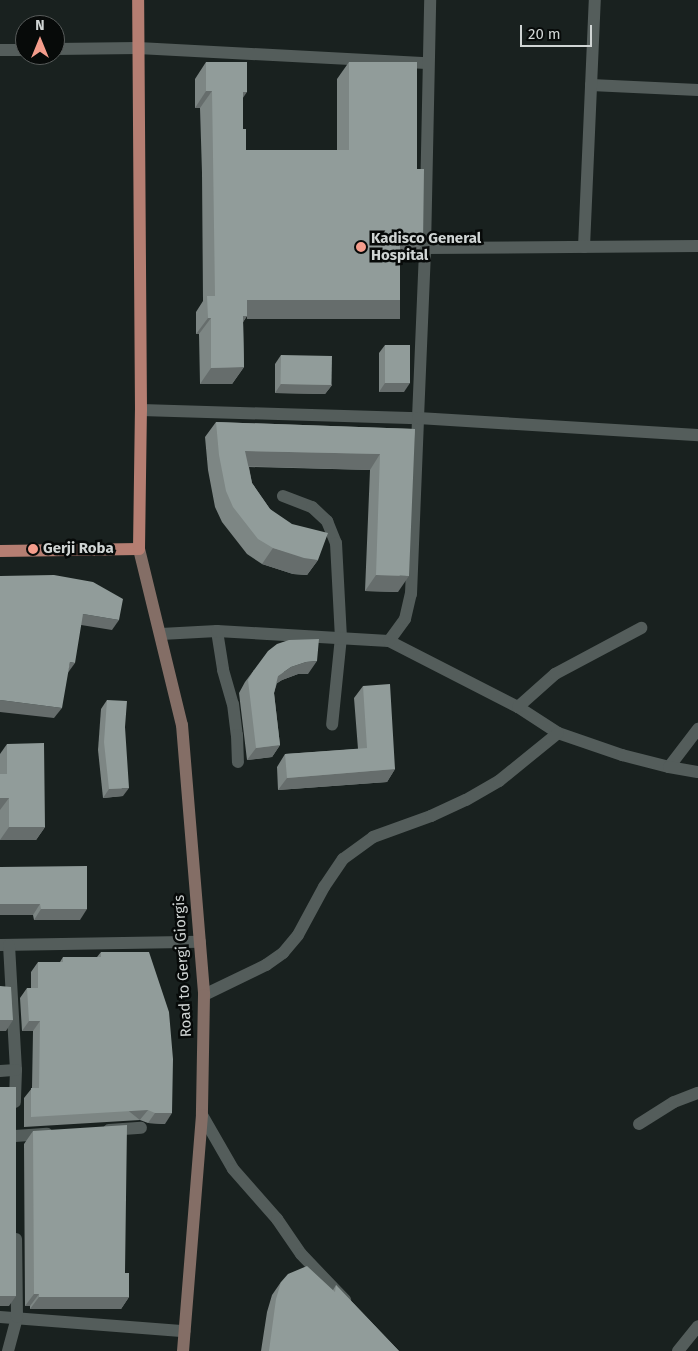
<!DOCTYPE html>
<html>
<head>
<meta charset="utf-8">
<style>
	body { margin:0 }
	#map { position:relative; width:698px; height:1351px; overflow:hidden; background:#19211f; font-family:"Fira Sans",sans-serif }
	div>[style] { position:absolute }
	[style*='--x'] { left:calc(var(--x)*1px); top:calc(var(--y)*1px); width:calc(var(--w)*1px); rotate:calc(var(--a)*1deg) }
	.service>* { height:12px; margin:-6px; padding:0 6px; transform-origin:6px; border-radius:6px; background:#545d5b }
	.minor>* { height:12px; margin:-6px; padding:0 6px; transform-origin:6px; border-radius:6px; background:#545d5b }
	.secondary>* { height:12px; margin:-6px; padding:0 6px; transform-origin:6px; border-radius:6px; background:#846e66 }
	.primary>* { height:12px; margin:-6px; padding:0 6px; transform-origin:6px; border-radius:6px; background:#b57e72 }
	.wall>* { inset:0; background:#7d8684 }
	.shaded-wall>* { inset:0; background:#666d6c; transform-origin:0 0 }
	.building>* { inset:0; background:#919c9a; transform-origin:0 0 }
	.dots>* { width:14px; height:14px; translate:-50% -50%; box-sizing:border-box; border:2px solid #070a09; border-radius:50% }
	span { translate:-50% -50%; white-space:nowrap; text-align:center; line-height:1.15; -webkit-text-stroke:5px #070a09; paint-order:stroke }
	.poi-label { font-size:15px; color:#d0d5d4; font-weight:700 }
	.left { translate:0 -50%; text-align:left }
	.street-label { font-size:15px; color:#d0d5d4 }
	.north { position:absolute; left:15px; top:15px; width:50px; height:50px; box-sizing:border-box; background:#070a09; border:1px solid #575b5a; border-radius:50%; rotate:0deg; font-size:14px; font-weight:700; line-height:20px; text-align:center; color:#d0d5d4 }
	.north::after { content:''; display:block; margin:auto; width:18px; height:22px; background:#f49d8c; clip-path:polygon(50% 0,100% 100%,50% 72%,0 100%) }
	.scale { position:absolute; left:520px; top:25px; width:72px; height:22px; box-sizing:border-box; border:2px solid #d0d5d4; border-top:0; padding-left:6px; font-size:15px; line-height:18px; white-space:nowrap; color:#d0d5d4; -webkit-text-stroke:4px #070a09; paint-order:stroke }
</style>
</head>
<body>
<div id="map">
	<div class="service">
		<i style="--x:283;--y:496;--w:31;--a:21"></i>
		<i style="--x:312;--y:507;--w:21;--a:43"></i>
		<i style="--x:327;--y:521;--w:24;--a:68"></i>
		<i style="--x:336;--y:543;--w:94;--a:87"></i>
		<i style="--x:341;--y:637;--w:88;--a:95.8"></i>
		<i style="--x:217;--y:631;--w:39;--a:81"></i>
		<i style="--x:223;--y:670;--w:35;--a:74"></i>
		<i style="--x:233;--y:704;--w:31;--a:83"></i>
		<i style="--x:237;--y:735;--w:27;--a:88"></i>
	</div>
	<div class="minor">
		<i style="--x:55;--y:49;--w:83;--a:-0.7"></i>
		<i style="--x:138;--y:48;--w:289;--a:3"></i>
		<i style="--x:0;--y:50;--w:25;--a:0"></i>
		<i style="--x:591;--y:85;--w:107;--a:2.7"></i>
		<i style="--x:584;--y:247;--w:247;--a:-87.5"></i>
		<i style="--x:425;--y:248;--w:273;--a:-0.4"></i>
		<i style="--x:141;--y:410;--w:277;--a:1.7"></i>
		<i style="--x:418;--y:418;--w:170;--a:-87.6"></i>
		<i style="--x:425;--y:248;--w:248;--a:-88.8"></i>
		<i style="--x:161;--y:634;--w:56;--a:-3.1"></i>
		<i style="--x:217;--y:631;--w:172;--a:3.3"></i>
		<i style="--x:389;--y:641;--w:145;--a:27.1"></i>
		<i style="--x:518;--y:707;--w:48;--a:33"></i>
		<i style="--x:558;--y:733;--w:68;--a:19"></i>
		<i style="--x:622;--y:755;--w:49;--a:14.3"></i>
		<i style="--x:669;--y:767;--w:48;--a:-52.7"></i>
		<i style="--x:389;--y:641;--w:27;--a:-54"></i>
		<i style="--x:405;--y:619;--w:26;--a:-77"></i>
		<i style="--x:411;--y:594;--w:176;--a:-87.7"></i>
		<i style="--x:418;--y:418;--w:281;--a:3.5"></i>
		<i style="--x:518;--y:707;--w:50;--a:-41.7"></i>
		<i style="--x:555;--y:674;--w:98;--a:-28.1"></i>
		<i style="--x:669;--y:767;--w:29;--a:10"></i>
		<i style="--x:0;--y:945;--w:200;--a:-0.9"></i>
		<i style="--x:9;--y:945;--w:125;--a:86.8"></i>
		<i style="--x:16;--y:1070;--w:32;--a:92"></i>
		<i style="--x:204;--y:995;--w:69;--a:-25.8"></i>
		<i style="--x:266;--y:965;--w:21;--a:-35"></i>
		<i style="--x:283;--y:953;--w:23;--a:-50"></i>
		<i style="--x:298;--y:935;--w:55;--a:-61.6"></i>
		<i style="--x:324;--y:887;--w:34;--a:-56"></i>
		<i style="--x:343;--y:859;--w:37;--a:-36"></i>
		<i style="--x:373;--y:837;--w:62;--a:-19.9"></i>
		<i style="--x:431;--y:816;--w:38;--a:-25"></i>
		<i style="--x:466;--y:800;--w:38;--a:-30"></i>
		<i style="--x:499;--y:781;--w:76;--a:-39.1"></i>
		<i style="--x:0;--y:1071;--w:16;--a:-4"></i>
		<i style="--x:202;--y:1115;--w:62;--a:60.1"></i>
		<i style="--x:233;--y:1169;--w:67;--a:48.7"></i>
		<i style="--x:277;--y:1219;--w:42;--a:55.6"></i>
		<i style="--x:301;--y:1254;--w:64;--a:46.3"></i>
		<i style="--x:639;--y:1124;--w:41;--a:-32.2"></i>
		<i style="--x:674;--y:1102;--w:26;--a:-21"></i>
		<i style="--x:109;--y:1130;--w:32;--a:-4"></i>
		<i style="--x:15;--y:1136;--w:32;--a:-4"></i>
		<i style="--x:0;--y:1317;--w:185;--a:4.4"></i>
		<i style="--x:8;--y:1351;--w:35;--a:-75"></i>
		<i style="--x:17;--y:1317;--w:78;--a:-90.7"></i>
		<i style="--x:678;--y:1351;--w:32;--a:-51"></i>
	</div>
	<div class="secondary">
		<i style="--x:139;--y:549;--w:181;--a:76.3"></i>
		<i style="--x:182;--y:725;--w:271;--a:85.3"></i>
		<i style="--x:204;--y:995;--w:120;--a:91"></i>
		<i style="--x:202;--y:1115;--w:237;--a:94.6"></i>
	</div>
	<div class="primary">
		<i style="--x:0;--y:551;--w:139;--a:-0.8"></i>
		<i style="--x:139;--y:549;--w:139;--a:-89.2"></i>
		<i style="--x:141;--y:410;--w:410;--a:-90.4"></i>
	</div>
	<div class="wall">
		<i style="clip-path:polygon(206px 62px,243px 98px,243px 129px,246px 150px,337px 150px,337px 79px,349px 62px,417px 169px,423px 243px,412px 259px,400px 259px,400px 300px,389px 316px,247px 316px,243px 322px,244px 367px,232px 384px,200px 384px,199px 334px,196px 334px,196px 312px,203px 301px,202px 173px,200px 108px,195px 108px,195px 79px)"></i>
		<i style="clip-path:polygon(385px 345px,404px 392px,379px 392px,379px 353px)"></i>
		<i style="clip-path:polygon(281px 355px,332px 385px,325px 394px,275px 393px,275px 364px)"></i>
		<i style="clip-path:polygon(216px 422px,415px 429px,398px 592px,365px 591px,370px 470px,249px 467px,252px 483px,270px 509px,318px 560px,307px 575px,293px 574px,262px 564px,247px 554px,222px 522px,215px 507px,208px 470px,205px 437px)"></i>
		<i style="clip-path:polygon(254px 670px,308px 674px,298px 674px,282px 680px,277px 683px,274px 693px,280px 745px,272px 757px,247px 760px,239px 693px,245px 682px)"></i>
		<i style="clip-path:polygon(363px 686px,395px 769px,387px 782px,278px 790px,277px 767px,285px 754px,358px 749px,354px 698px)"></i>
		<i style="clip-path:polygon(107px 700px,123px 796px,103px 798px,98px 750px,101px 709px)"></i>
		<i style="clip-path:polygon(7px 744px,45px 827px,36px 840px,0 840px,0 754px)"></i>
		<i style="clip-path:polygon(0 867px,80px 920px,34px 920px,33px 915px,0 915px)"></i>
		<i style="clip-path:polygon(101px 952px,165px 1124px,148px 1123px,140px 1120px,24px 1127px,24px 1098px,32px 1088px,33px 1031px,22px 1031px,20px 998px,27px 988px,31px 988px,31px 972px,38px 962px,60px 962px,63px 957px,97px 957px)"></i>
		<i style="clip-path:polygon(33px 1131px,125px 1273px,129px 1297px,121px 1309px,30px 1309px,30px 1306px,25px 1306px,24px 1144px)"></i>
		<i style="clip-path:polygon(281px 1282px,333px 1290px,336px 1285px,399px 1351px,261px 1351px,267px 1312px,272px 1295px)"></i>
	</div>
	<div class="shaded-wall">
		<i style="clip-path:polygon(206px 91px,212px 91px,200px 108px,195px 108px)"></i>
		<i style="clip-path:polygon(243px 92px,247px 92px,236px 108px)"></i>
		<i style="clip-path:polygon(400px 243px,423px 243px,412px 259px,388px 259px)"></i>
		<i style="left:247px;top:300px;width:153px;height:19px"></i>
		<i style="clip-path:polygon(243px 316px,247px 316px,236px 333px)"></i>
		<i style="clip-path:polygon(208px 318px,211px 318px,199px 334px,196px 334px)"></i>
		<i style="clip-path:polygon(244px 367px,232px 384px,200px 384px,211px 368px)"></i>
		<i style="clip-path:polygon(385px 383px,410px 383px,404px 392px,379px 392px)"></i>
		<i style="clip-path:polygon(281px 384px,332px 385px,325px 394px,275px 393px)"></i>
		<i style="clip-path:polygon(245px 451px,380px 454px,370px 470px,234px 466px)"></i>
		<i style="clip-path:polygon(273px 548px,318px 560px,307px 575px,293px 574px,262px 564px)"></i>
		<i style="clip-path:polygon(376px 575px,409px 576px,398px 592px,365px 591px)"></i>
		<i style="clip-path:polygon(83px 614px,119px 620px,112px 630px,75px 624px)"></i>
		<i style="clip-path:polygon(317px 661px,308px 674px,298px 674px,282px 680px,270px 688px,278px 676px,291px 667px,306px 662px)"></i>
		<i style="clip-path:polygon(70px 662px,75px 663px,67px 674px)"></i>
		<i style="clip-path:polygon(0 700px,62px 708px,54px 718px,0 712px)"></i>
		<i style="clip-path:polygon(280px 745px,272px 757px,247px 760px,256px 748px)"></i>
		<i style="clip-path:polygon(395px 769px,387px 782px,278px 790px,287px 778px)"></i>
		<i style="clip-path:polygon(129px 788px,123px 796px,103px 798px,109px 789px)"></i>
		<i style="clip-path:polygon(0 798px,9px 798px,0 810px)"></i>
		<i style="clip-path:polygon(9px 827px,45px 827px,36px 840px,0 840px)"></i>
		<i style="clip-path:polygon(0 904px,40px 904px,33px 915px,0 915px)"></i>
		<i style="clip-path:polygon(41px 909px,87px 909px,80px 920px,34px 920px)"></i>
		<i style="clip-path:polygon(0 1020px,13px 1020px,6px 1031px,0 1031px)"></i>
		<i style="clip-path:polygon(29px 1021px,40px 1021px,33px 1031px,22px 1031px)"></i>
		<i style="left:148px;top:1110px;width:13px;height:117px;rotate:129deg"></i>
		<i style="clip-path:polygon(155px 1113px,172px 1113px,165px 1124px,148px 1123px)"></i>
		<i style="clip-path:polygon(34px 1294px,39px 1294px,30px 1306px,25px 1306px)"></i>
		<i style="clip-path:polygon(0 1296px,16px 1296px,9px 1306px,0 1306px)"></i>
		<i style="clip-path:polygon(39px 1297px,129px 1297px,121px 1309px,30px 1309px)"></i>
	</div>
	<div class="building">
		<i style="clip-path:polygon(206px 62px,247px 62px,247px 92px,243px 92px,243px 129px,246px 129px,246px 150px,349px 150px,349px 62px,417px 62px,417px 169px,424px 169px,423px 243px,400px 243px,400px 300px,247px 300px,247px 316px,243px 316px,244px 367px,211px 368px,211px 318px,208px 318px,207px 296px,215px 296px,213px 156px,212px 91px,206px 91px)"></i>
		<i style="left:385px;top:345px;width:25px;height:38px"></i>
		<i style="left:281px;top:355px;width:51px;height:29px;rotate:1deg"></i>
		<i style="clip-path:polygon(216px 422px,415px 429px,409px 576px,376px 575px,380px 454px,245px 451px,252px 483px,270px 509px,292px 524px,328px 533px,318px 560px,304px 558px,273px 548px,258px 539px,233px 507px,226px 491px,219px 455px)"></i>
		<i style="clip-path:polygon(54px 575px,93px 582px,123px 599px,119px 620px,83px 614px,75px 663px,70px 662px,62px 708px,0 700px,0 576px)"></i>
		<i style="clip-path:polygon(319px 639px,317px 661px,306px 662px,291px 667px,278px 676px,274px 693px,280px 745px,256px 748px,248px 680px,254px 670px,268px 651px,277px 644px,289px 640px)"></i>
		<i style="clip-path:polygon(390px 684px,395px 769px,287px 778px,285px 754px,367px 748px,363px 686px)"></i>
		<i style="clip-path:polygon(107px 700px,127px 701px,125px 727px,129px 788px,109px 789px,104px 742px)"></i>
		<i style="clip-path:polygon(44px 743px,45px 827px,9px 827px,9px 798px,0 798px,0 774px,7px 774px,7px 744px)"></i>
		<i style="clip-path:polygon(87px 866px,87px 909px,41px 909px,40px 904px,0 904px,0 867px)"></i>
		<i style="clip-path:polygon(101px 952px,149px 952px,169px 1012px,173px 1059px,172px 1113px,155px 1113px,148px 1110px,31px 1117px,31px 1088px,39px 1088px,40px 1021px,29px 1021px,27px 988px,38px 988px,38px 962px,63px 962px,63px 957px,101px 957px)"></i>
		<i style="clip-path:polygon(0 986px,11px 987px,13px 1020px,0 1020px)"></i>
		<i style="left:0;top:1087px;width:16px;height:209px"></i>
		<i style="clip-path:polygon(127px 1125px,125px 1273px,129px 1273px,129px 1297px,39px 1297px,39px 1294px,34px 1294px,33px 1131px)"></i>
		<i style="clip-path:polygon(307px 1266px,335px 1292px,336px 1285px,399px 1351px,269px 1351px,276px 1299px,281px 1282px,288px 1274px)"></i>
	</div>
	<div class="dots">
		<i style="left:361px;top:247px;background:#f49d8c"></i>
		<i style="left:33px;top:549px;background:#f49d8c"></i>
	</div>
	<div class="poi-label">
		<span class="left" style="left:371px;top:247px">Kadisco General<br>Hospital</span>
		<span class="left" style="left:43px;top:549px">Gerji Roba</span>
	</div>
	<div class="street-label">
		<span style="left:183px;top:966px;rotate:-93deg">Road to Gergi Giorgis</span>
	</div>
	<div class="north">N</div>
	<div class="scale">20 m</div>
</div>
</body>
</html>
